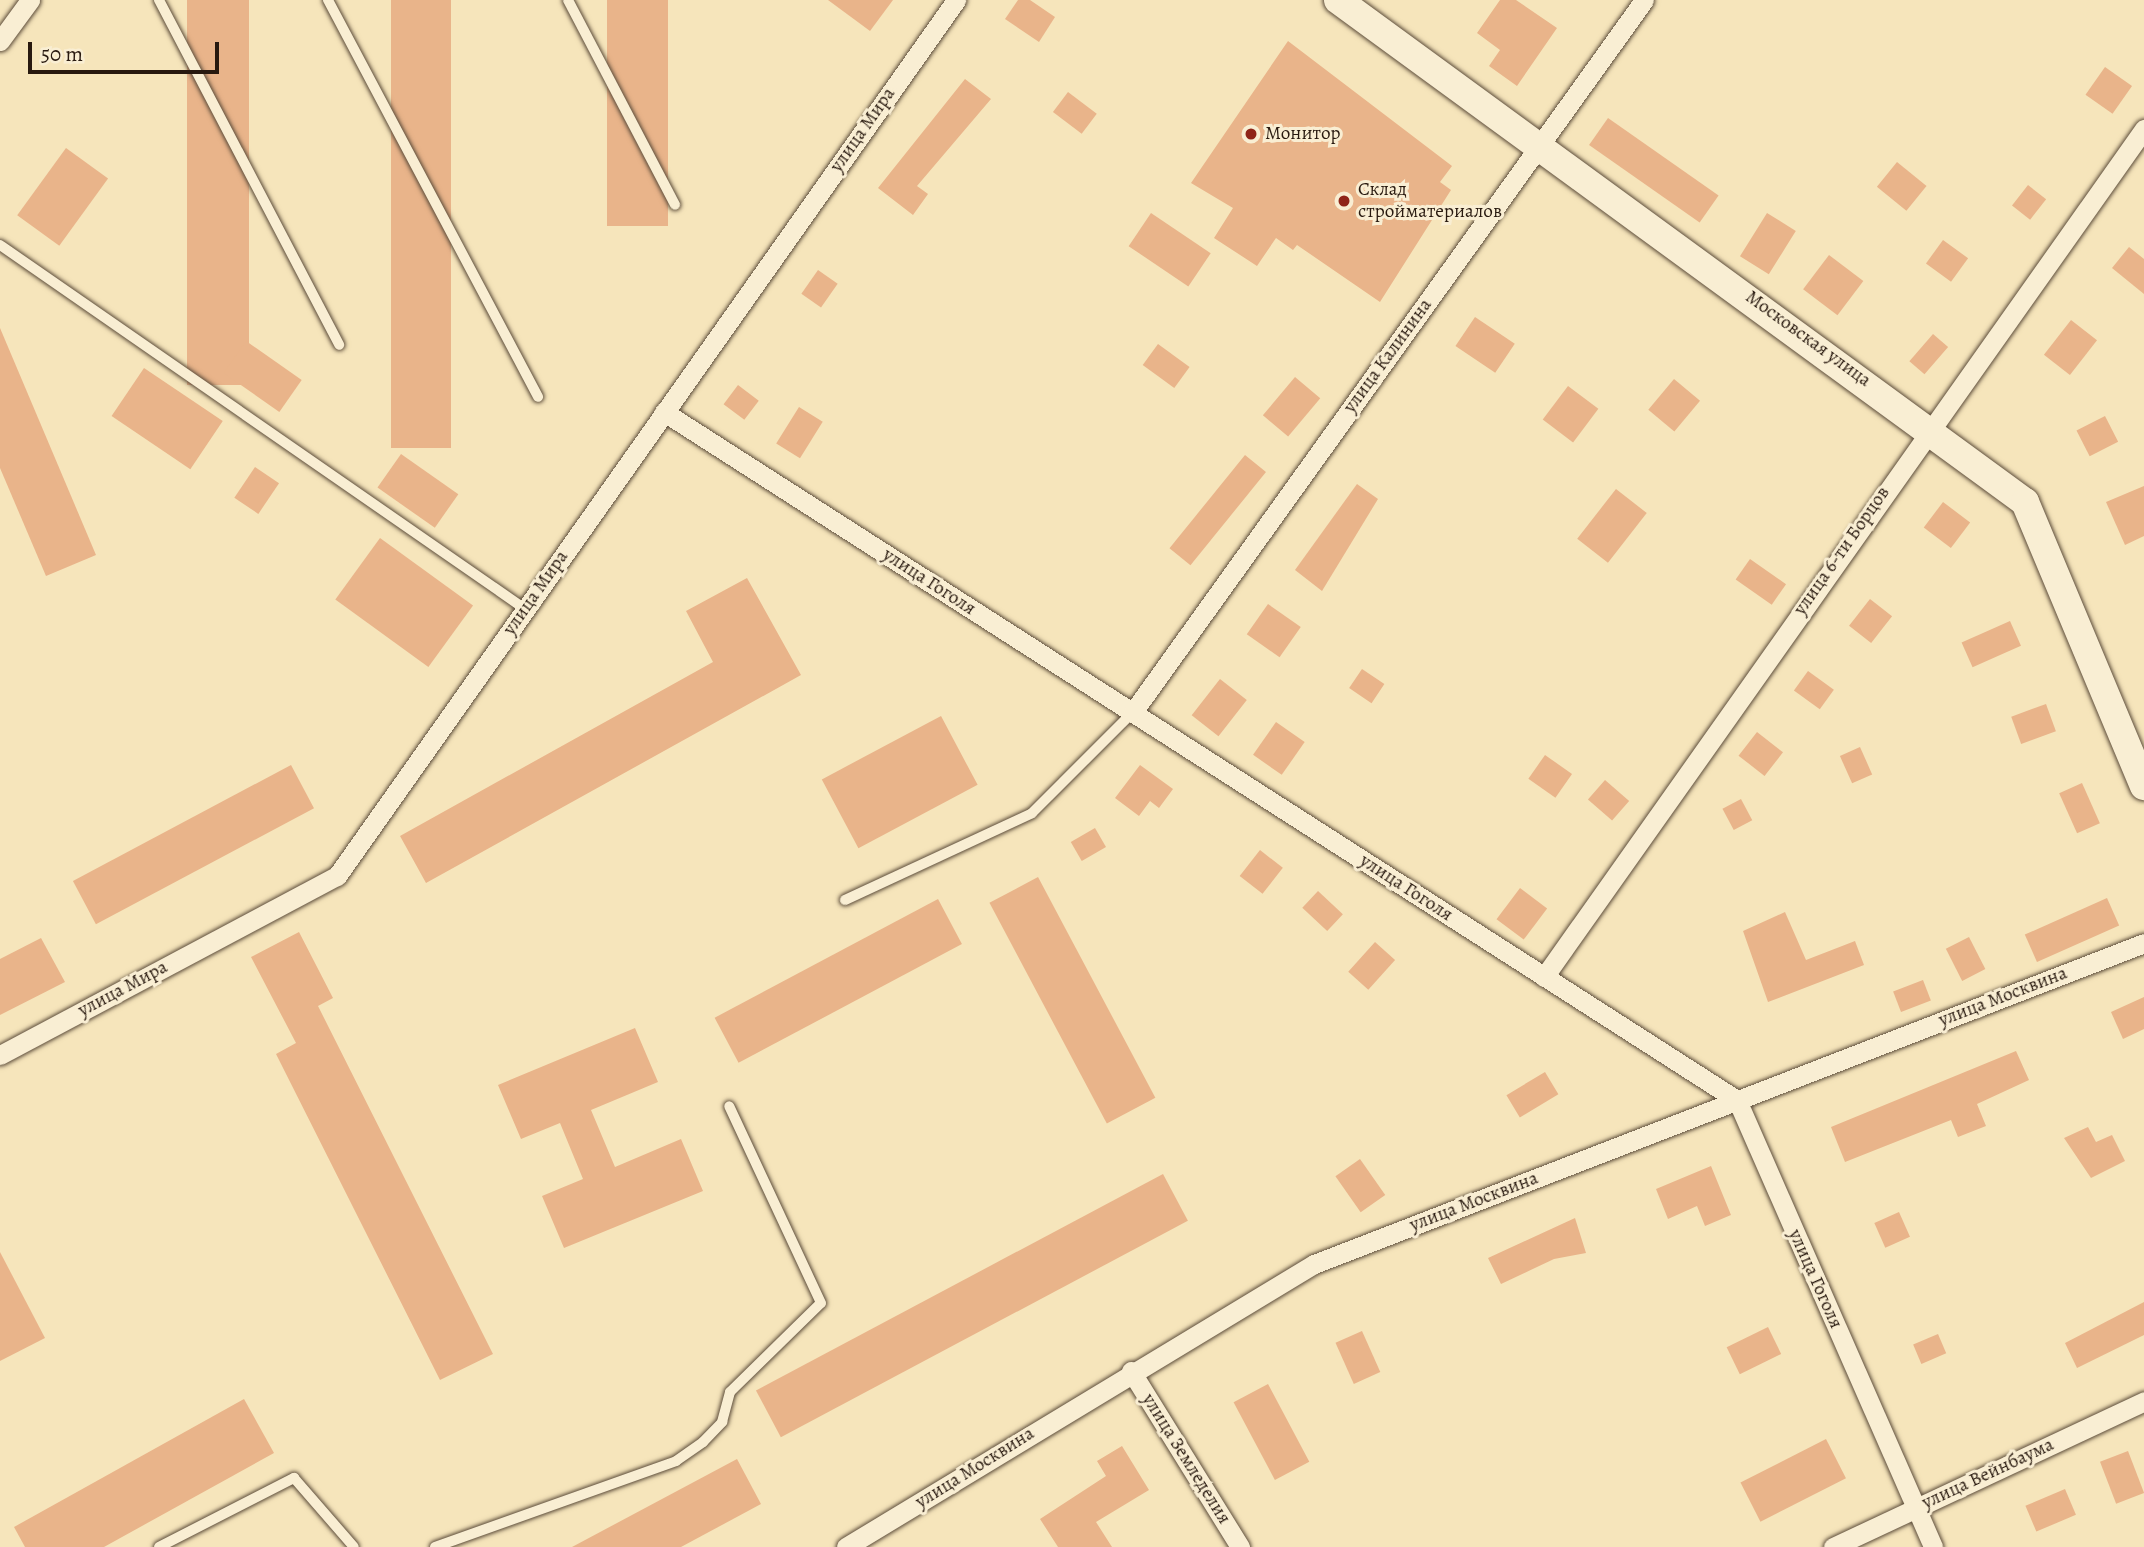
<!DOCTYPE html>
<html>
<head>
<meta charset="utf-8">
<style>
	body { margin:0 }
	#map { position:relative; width:2144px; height:1547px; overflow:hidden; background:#f6e5bb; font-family:Alegreya,serif }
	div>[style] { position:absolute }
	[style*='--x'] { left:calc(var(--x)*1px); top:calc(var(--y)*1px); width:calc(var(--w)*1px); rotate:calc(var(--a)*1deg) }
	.building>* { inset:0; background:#e9b48a; transform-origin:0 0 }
	.roads { filter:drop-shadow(0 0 2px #5c4c3a) drop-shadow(0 0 2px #5c4c3a) }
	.lane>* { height:10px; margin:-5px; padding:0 5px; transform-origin:5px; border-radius:5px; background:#f9eed3 }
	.street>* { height:19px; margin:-9.5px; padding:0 9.5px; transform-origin:9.5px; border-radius:9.5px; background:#f9eed3 }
	.secondary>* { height:28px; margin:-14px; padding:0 14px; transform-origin:14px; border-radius:14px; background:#f9eed3 }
	.dots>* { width:19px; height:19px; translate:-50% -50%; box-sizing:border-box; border:4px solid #f9eed3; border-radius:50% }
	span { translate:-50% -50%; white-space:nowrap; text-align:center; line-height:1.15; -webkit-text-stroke:6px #f9eed3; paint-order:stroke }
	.street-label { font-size:19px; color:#28190f }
	.poi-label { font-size:19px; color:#28190f }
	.left { translate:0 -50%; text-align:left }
	.scale { position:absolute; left:28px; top:42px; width:191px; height:32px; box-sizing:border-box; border:4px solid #28190f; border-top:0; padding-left:9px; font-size:21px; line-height:24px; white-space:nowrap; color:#28190f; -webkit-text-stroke:5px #f9eed3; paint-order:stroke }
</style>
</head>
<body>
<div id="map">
	<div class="building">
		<i style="left:187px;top:0;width:62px;height:385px"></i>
		<i style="left:391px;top:0;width:60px;height:448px"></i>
		<i style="left:607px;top:0;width:61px;height:226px"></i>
		<i style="clip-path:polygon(828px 0,893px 0,870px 31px)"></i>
		<i style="clip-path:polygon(1018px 0,1030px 0,1055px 17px,1039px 42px,1005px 19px)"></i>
		<i style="clip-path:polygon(1500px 0,1516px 0,1557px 28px,1517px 86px,1489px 66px,1500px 50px,1477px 33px)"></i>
		<i style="clip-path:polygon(1288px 41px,1452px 166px,1440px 182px,1451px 190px,1380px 302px,1297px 245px,1293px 250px,1276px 238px,1257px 266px,1214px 238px,1233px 208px,1191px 183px)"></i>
		<i style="left:2105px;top:67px;width:33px;height:34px;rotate:35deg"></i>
		<i style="clip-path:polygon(965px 79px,991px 99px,917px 186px,928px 194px,913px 215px,878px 188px)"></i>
		<i style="left:1068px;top:92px;width:36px;height:25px;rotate:37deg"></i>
		<i style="left:1608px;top:118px;width:135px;height:33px;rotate:35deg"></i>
		<i style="left:66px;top:148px;width:52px;height:83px;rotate:36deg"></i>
		<i style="left:1897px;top:162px;width:38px;height:32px;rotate:39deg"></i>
		<i style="left:2028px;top:185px;width:23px;height:26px;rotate:38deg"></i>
		<i style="left:1151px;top:213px;width:72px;height:40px;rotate:34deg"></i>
		<i style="left:1767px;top:213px;width:34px;height:51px;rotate:32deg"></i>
		<i style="left:1943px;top:240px;width:31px;height:29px;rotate:36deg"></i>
		<i style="clip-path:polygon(2129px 247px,2144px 259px,2144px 294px,2112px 268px)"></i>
		<i style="left:1829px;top:255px;width:43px;height:43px;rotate:37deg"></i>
		<i style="left:818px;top:270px;width:24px;height:29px;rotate:35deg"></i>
		<i style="left:1475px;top:317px;width:48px;height:35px;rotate:34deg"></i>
		<i style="left:2071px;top:320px;width:33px;height:44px;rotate:38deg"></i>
		<i style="clip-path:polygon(0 328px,96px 555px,46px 576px,0 468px)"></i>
		<i style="left:1933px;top:334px;width:20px;height:36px;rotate:41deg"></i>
		<i style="left:246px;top:341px;width:68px;height:39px;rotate:35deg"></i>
		<i style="left:1158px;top:344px;width:39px;height:26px;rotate:36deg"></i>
		<i style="left:144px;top:368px;width:95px;height:58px;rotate:34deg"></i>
		<i style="left:1295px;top:377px;width:33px;height:50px;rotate:40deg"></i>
		<i style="left:1674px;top:379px;width:34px;height:40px;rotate:40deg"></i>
		<i style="left:738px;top:385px;width:26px;height:24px;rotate:37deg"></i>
		<i style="left:1568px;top:386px;width:38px;height:42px;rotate:37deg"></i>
		<i style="left:799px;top:407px;width:28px;height:43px;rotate:32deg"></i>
		<i style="left:2105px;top:416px;width:29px;height:32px;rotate:63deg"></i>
		<i style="left:401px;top:454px;width:70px;height:41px;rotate:35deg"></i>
		<i style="left:1245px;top:455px;width:27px;height:120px;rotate:39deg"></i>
		<i style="left:255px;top:467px;width:29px;height:37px;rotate:34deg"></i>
		<i style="clip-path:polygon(1357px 484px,1378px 499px,1322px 591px,1295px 570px)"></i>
		<i style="clip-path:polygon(2144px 486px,2144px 536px,2125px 545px,2106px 502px)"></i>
		<i style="left:1616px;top:489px;width:39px;height:63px;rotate:38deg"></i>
		<i style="left:1943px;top:502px;width:34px;height:32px;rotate:37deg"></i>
		<i style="left:380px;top:538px;width:115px;height:76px;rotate:36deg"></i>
		<i style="left:1750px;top:559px;width:44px;height:25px;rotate:35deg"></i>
		<i style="clip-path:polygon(747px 578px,801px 675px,426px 883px,400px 836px,713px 662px,686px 611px)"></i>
		<i style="left:1870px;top:599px;width:28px;height:34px;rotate:38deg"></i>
		<i style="left:1268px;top:604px;width:40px;height:37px;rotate:35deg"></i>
		<i style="left:2010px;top:621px;width:27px;height:53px;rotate:66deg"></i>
		<i style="left:1362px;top:669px;width:27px;height:23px;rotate:34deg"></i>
		<i style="left:1808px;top:671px;width:32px;height:24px;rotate:36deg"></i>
		<i style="left:1220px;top:679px;width:34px;height:46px;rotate:38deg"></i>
		<i style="left:2046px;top:704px;width:29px;height:37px;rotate:70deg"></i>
		<i style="left:941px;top:716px;width:78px;height:135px;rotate:62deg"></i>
		<i style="left:1276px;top:722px;width:35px;height:40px;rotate:35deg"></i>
		<i style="left:1757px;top:732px;width:33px;height:30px;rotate:38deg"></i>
		<i style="left:1860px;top:747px;width:30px;height:22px;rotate:66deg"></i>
		<i style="left:1545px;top:755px;width:33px;height:29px;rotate:35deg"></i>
		<i style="left:291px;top:765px;width:49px;height:247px;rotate:62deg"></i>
		<i style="clip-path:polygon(1140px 765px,1173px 789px,1159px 808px,1150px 801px,1139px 816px,1115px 798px)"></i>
		<i style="left:1605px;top:780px;width:32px;height:26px;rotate:41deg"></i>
		<i style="left:2082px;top:783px;width:44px;height:25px;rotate:66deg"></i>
		<i style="left:1741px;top:799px;width:24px;height:21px;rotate:62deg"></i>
		<i style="left:1095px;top:828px;width:22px;height:28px;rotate:60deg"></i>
		<i style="left:1260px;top:850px;width:29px;height:33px;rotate:38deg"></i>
		<i style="left:1038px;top:877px;width:250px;height:55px;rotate:62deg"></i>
		<i style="left:1520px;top:888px;width:34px;height:39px;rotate:37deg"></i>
		<i style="left:1318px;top:891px;width:34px;height:23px;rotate:43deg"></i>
		<i style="left:2107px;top:898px;width:30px;height:90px;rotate:66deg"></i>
		<i style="left:938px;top:899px;width:51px;height:253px;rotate:62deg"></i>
		<i style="clip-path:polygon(1785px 912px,1806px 960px,1855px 941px,1864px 965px,1768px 1002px,1743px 931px)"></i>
		<i style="clip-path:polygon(299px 932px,333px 998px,318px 1006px,493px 1354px,440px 1380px,276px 1054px,296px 1043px,251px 957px)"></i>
		<i style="left:1969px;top:937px;width:36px;height:26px;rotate:63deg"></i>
		<i style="clip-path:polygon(41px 938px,65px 982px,0 1015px,0 959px)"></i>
		<i style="left:1375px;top:942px;width:27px;height:40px;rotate:42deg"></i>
		<i style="left:1923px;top:980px;width:22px;height:32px;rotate:69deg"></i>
		<i style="clip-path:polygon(2144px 997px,2144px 1029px,2123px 1039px,2111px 1012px)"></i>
		<i style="clip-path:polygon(635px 1028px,658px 1082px,591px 1110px,615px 1167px,681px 1139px,703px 1191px,564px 1248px,542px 1196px,583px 1179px,560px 1123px,521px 1139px,498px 1085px)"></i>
		<i style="clip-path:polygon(2016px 1051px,2029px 1080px,1977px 1104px,1986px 1126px,1958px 1137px,1951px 1120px,1845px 1162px,1831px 1127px)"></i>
		<i style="left:1545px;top:1072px;width:26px;height:45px;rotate:59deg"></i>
		<i style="clip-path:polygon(2088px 1127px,2096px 1142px,2112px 1135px,2125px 1161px,2091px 1178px,2064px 1138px)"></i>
		<i style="left:1360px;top:1159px;width:44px;height:30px;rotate:55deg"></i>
		<i style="clip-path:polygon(1711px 1166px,1731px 1215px,1705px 1226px,1697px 1206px,1668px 1219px,1656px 1189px)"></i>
		<i style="left:1163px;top:1174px;width:53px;height:461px;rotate:62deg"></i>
		<i style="left:1899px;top:1212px;width:27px;height:27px;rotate:66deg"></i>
		<i style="clip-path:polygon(1575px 1218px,1586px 1253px,1554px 1259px,1501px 1284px,1488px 1258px)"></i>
		<i style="clip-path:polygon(0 1252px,45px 1338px,0 1361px)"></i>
		<i style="clip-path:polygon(2144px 1302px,2144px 1335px,2077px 1368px,2065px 1343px)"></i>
		<i style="left:1768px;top:1327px;width:30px;height:46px;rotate:64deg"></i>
		<i style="left:1362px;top:1331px;width:45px;height:29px;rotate:66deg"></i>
		<i style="left:1938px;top:1334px;width:21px;height:27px;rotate:67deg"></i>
		<i style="left:1268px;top:1384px;width:88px;height:39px;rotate:62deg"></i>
		<i style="clip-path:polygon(244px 1399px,274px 1453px,104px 1547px,25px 1547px,14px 1527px)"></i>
		<i style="left:1826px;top:1439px;width:44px;height:96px;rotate:63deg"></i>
		<i style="clip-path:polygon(1122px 1446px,1149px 1490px,1096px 1522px,1112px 1547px,1058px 1547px,1040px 1519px,1106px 1476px,1097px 1461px)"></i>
		<i style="left:2128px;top:1451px;width:45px;height:30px;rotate:69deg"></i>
		<i style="clip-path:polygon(737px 1459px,761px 1504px,681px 1547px,572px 1547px)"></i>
		<i style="left:2065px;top:1489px;width:28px;height:43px;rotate:67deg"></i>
	</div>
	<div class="roads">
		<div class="lane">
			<i style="--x:159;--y:0;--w:389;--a:62.4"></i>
			<i style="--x:328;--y:0;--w:449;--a:62.1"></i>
			<i style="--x:568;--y:0;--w:231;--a:62.4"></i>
			<i style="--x:0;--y:245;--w:639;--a:34.73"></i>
			<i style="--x:845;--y:900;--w:206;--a:-24.9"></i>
			<i style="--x:1032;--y:813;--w:143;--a:-45"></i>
			<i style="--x:159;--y:1547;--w:152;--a:-27.1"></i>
			<i style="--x:294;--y:1478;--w:91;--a:49"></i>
			<i style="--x:435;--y:1547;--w:256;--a:-19.6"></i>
			<i style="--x:676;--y:1461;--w:33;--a:-35"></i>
			<i style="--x:703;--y:1442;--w:28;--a:-46"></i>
			<i style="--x:722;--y:1422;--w:31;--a:-75"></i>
			<i style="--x:730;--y:1392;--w:127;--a:-44.4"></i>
			<i style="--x:821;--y:1303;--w:217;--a:-115"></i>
		</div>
		<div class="street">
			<i style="--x:0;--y:41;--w:51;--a:-53.8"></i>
			<i style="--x:664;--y:412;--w:1275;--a:32.67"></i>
			<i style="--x:1737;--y:1100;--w:488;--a:66.3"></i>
			<i style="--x:1133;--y:712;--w:876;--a:-54.33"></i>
			<i style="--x:1544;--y:977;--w:1039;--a:-54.72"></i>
			<i style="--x:0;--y:1055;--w:382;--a:-28"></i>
			<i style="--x:337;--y:876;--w:1073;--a:-54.75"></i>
			<i style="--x:1131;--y:1371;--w:207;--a:58.2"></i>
			<i style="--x:846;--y:1547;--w:547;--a:-31.16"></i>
			<i style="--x:1314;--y:1264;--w:890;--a:-21.14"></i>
			<i style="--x:1833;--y:1547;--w:344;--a:-25.1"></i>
		</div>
		<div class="secondary">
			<i style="--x:1338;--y:0;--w:851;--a:36.16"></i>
			<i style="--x:2025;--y:502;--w:308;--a:67.3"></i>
		</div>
	</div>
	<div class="dots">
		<i style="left:1251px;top:134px;background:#8f2418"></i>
		<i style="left:1344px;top:201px;background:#8f2418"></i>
	</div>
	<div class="street-label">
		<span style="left:863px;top:130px;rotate:-55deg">улица Мира</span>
		<span style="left:1808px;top:339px;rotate:36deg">Московская улица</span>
		<span style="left:1388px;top:356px;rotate:-54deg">улица Калинина</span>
		<span style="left:1842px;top:551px;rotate:-55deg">улица 6-ти Борцов</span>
		<span style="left:929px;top:582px;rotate:33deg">улица Гоголя</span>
		<span style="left:536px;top:593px;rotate:-55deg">улица Мира</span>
		<span style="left:1406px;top:888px;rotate:33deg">улица Гоголя</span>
		<span style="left:123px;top:989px;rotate:-28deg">улица Мира</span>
		<span style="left:2003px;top:997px;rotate:-21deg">улица Москвина</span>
		<span style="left:1474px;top:1202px;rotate:-21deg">улица Москвина</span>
		<span style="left:1815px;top:1279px;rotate:66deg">улица Гоголя</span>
		<span style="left:1186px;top:1459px;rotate:58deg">улица Земледелия</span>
		<span style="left:975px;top:1468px;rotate:-32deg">улица Москвина</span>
		<span style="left:1988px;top:1474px;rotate:-25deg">улица Вейнбаума</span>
	</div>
	<div class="poi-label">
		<span class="left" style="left:1265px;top:134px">Монитор</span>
		<span class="left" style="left:1358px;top:201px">Склад<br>стройматериалов</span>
	</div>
	<div class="scale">50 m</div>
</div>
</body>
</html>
